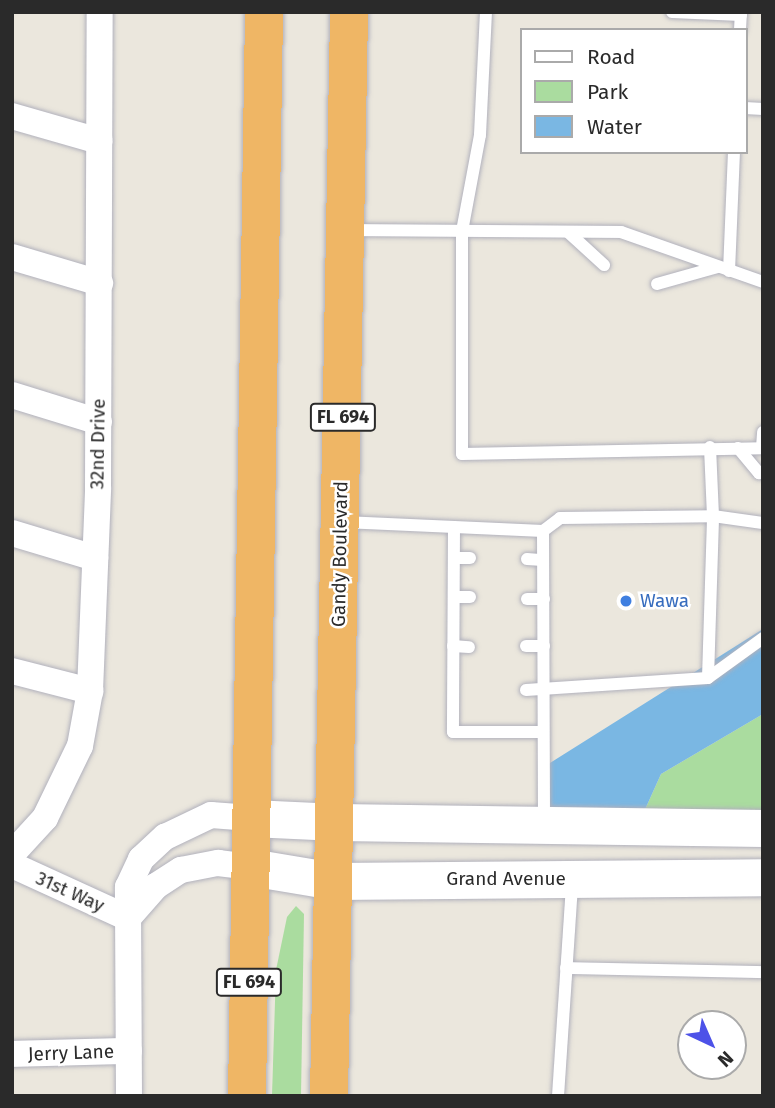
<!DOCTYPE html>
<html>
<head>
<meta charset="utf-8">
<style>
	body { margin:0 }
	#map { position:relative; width:775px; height:1108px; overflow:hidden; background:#ebe7dd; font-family:"Fira Sans",sans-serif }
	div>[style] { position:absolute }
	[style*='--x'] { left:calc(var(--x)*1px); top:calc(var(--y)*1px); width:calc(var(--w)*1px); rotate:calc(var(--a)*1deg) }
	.green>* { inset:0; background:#aadc9f }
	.water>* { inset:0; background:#7ab7e3 }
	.roads { filter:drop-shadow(0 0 2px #b1b1bc) drop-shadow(0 0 2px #b1b1bc) }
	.lane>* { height:12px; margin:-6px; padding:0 6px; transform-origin:6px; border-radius:6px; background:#fff }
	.street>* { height:26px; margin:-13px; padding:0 13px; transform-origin:13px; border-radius:13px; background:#fff }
	.secondary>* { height:37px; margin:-18.5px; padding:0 18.5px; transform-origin:18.5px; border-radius:18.5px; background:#fff }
	.highway>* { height:38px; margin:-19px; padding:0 19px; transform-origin:19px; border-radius:19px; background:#efb665 }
	.dots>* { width:19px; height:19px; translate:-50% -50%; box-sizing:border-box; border:4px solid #fff; border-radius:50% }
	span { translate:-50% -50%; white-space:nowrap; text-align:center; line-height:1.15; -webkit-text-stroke:5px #fff; paint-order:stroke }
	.shield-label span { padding:2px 5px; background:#fff; border:2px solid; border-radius:5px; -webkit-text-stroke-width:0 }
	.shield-label { font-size:18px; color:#2a2a2a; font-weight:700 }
	.street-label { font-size:19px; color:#2a2a2a }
	.shop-label { font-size:19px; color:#366cbe }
	.left { translate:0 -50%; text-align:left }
	.frame { position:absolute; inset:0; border:14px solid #2a2a2a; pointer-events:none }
	.legend { position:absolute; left:520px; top:28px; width:228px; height:126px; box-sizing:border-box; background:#fff; border:2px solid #aaa; margin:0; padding:9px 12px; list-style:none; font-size:21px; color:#2a2a2a }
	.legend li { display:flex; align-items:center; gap:14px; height:35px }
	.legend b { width:35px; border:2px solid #aaa }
	.north { position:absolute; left:677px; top:1010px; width:70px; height:70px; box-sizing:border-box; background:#fff; border:2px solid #aaa; border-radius:50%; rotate:136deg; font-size:19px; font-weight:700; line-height:28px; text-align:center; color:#2a2a2a }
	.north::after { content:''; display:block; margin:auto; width:24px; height:32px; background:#4d52e8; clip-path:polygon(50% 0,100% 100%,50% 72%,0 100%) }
</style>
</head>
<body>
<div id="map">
	<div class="green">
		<i style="clip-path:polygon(763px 714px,763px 812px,643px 814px,661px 774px)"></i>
		<i style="clip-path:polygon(296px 906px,304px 914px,301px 1096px,272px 1096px,276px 970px,287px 917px)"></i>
	</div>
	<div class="water">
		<i style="clip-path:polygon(763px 629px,763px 714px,661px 774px,643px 814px,542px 813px,542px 768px)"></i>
	</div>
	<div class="roads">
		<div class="lane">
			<i style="--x:486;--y:12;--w:123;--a:92.8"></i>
			<i style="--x:480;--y:135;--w:98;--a:100.6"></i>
			<i style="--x:462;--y:231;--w:223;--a:90"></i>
			<i style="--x:462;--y:454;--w:300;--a:-1.1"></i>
			<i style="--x:762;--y:448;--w:16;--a:-86"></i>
			<i style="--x:672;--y:12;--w:69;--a:2.5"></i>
			<i style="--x:740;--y:30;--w:18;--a:-87"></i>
			<i style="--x:745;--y:108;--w:18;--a:3"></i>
			<i style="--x:348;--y:230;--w:273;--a:0.4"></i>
			<i style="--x:621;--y:232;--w:151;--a:19.4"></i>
			<i style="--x:568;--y:232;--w:49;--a:42.5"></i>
			<i style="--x:729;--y:271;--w:119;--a:-87.6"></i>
			<i style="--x:657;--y:284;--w:63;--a:-15.6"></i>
			<i style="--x:738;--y:448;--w:33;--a:50"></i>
			<i style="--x:759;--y:473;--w:4;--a:0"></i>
			<i style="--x:344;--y:522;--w:199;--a:2.6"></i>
			<i style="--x:543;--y:531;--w:290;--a:89.8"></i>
			<i style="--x:454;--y:527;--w:205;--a:90.3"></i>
			<i style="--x:453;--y:732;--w:90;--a:0"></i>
			<i style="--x:543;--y:531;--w:21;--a:-37"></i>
			<i style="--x:560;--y:518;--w:153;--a:-0.7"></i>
			<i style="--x:713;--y:516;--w:50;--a:8"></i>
			<i style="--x:454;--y:558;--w:16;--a:0"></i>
			<i style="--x:527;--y:559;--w:16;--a:4"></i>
			<i style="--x:454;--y:597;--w:16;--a:0"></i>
			<i style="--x:527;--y:599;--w:17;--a:0"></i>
			<i style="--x:453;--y:646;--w:16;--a:4"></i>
			<i style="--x:526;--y:646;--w:18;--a:0"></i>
			<i style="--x:708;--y:678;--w:68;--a:-36"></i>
			<i style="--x:526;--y:690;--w:182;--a:-3.8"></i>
			<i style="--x:708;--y:678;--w:162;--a:-88.2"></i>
			<i style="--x:713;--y:516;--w:69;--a:-92.5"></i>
			<i style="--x:566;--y:968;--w:197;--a:1.2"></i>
			<i style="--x:558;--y:1096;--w:213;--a:-86.2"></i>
		</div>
		<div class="street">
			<i style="--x:12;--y:116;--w:91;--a:16"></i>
			<i style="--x:12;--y:257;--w:92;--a:16.5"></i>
			<i style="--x:12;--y:395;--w:91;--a:17.2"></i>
			<i style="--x:12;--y:533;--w:87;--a:16.8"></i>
			<i style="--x:12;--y:671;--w:81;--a:14.4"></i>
			<i style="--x:12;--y:854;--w:49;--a:-47.5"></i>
			<i style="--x:45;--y:818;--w:80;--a:-64.1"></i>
			<i style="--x:80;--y:746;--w:56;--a:-79.7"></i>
			<i style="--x:90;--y:691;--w:203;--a:-87.7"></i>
			<i style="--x:98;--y:488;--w:476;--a:-89.8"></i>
			<i style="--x:12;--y:865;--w:128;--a:24.6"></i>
			<i style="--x:128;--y:918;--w:43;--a:-48.8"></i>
			<i style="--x:156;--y:886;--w:30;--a:-33"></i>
			<i style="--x:181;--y:870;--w:38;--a:-11"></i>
			<i style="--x:218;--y:863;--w:32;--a:7"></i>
			<i style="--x:12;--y:1054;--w:117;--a:-1.5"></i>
			<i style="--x:129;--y:1096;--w:209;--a:-90.3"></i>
			<i style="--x:128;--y:887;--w:31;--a:-65"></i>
			<i style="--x:141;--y:859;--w:33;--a:-43"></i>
			<i style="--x:165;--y:837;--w:51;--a:-25.6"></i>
			<i style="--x:211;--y:815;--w:40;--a:4.3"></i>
		</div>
		<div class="secondary">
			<i style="--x:251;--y:818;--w:86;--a:2.7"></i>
			<i style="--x:337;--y:822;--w:426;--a:0.8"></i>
			<i style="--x:250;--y:867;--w:85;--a:9.5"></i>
			<i style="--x:334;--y:881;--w:429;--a:-0.5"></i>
		</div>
		<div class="highway">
			<i style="--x:247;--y:1096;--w:1084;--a:-89.1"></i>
			<i style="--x:329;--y:1096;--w:1084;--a:-88.94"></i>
		</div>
	</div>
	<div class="dots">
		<i style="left:626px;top:601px;background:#3f7fe0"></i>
	</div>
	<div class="shield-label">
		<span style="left:343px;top:417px">FL 694</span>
		<span style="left:249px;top:982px">FL 694</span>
	</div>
	<div class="street-label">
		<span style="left:98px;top:444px;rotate:-89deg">32nd Drive</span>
		<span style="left:340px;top:554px;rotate:-89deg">Gandy Boulevard</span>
		<span style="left:506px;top:879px">Grand Avenue</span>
		<span style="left:70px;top:892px;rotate:24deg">31st Way</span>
		<span style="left:71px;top:1053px;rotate:-2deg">Jerry Lane</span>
	</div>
	<div class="shop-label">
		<span class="left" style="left:640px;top:601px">Wawa</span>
	</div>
	<div class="frame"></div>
	<ul class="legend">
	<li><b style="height:9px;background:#fff"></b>Road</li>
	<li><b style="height:19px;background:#aadc9f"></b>Park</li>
	<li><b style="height:19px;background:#7ab7e3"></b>Water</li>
	</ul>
	<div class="north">N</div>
</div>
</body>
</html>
